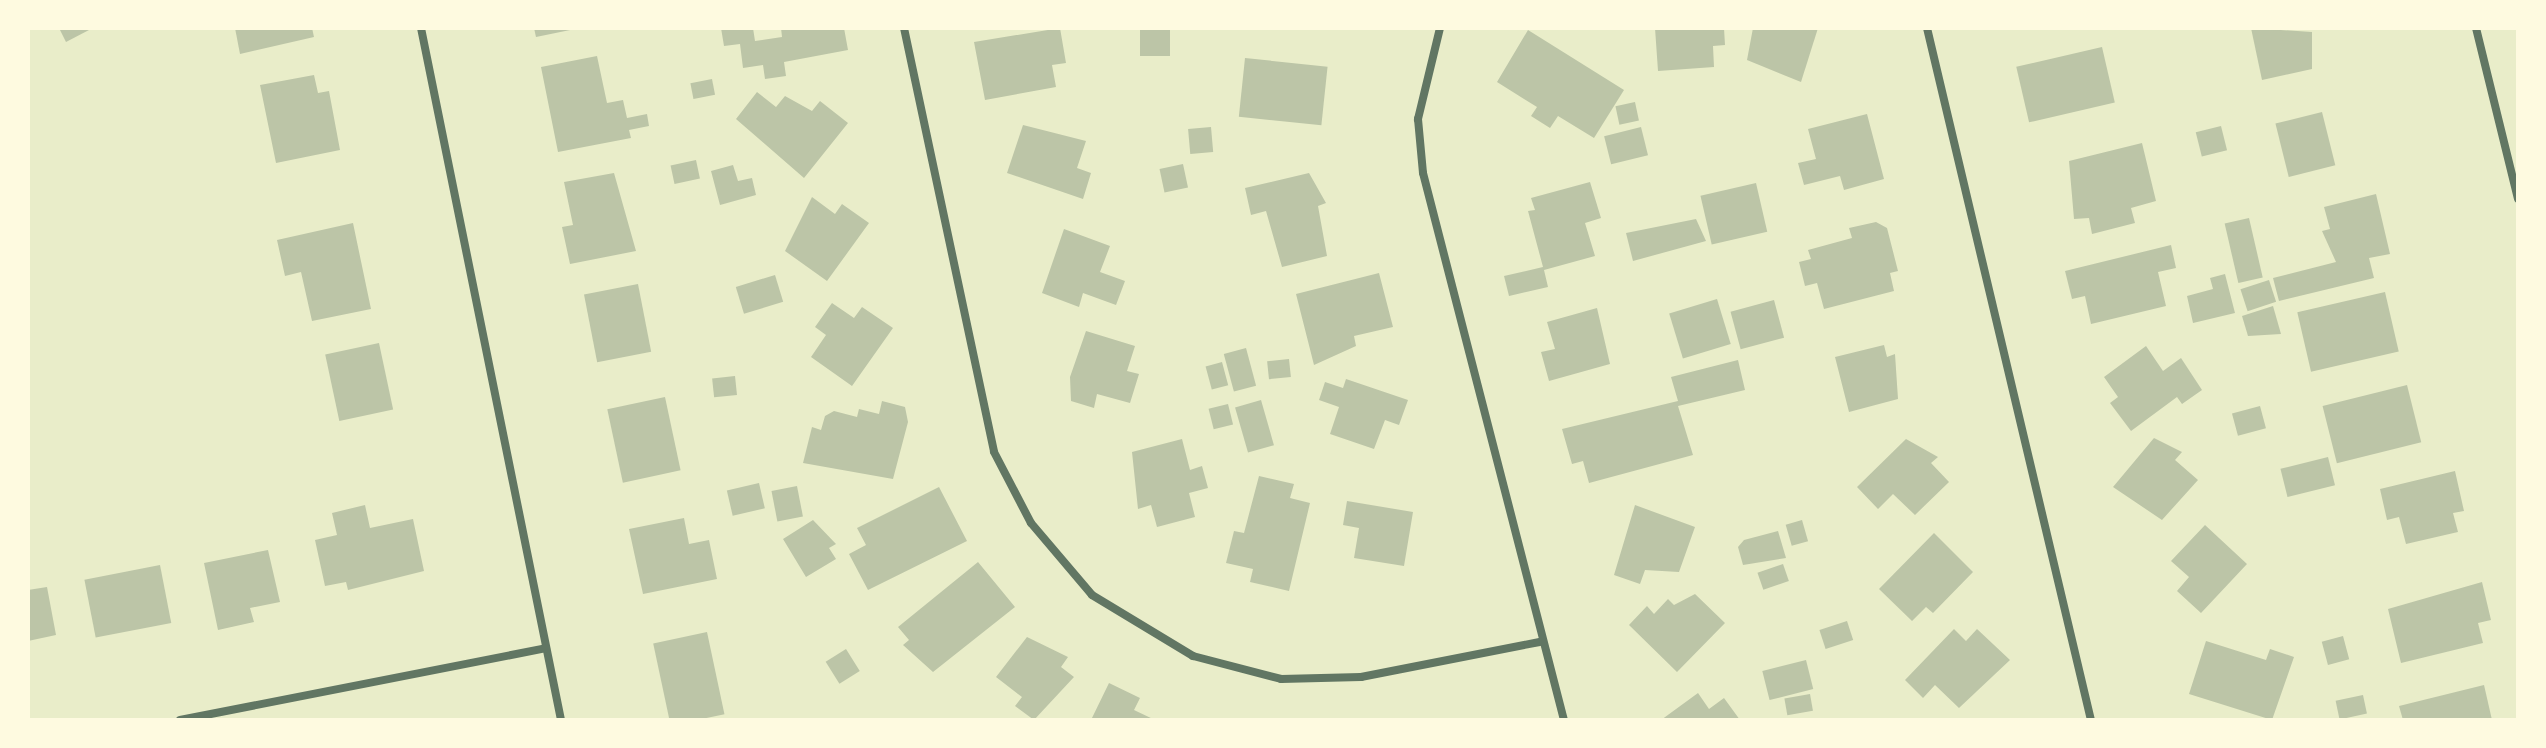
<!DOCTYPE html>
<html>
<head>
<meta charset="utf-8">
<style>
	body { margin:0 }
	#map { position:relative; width:2546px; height:748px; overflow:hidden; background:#e9edc9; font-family:Figtree,sans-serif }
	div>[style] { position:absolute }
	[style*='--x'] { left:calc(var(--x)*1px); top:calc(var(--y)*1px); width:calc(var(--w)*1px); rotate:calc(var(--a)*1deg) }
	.building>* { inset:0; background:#bcc5a7; transform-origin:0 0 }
	.minor>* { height:8px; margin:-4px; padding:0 4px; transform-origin:4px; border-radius:4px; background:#617663 }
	span { translate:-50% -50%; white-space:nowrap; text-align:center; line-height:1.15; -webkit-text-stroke:6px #fefae0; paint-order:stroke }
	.frame { position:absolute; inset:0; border:30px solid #fefae0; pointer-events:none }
</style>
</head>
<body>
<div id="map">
	<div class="building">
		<i style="clip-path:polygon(59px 28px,87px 28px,89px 30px,66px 42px)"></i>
		<i style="clip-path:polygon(235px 28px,312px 28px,314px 37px,240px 54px)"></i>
		<i style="clip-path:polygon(534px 28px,575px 28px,575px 29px,536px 37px)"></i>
		<i style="clip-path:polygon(721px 28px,753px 28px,755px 41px,782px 37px,781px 28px,844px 28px,848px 50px,784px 62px,786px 76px,765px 79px,763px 65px,743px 68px,740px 44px,724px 46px)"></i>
		<i style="clip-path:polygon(1060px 28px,1066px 63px,1052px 65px,1056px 87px,985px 100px,974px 42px)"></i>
		<i style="left:1140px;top:28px;width:30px;height:28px"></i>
		<i style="clip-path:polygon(1655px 28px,1724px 28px,1725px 45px,1713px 46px,1714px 67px,1658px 71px)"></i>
		<i style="clip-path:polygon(1753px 28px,1818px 28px,1801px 82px,1747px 60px)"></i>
		<i style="clip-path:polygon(2251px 28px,2312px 32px,2312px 69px,2262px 80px)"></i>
		<i style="clip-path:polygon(1528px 30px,1624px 90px,1594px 138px,1558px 116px,1550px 128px,1531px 116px,1537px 107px,1497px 82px)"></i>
		<i style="left:2102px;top:47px;width:57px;height:88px;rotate:77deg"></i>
		<i style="clip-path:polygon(597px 56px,607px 103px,623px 100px,627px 118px,647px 114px,649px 126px,629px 130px,631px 138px,558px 152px,541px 67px)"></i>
		<i style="left:1245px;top:58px;width:83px;height:59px;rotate:6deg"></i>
		<i style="clip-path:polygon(314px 75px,318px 93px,329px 91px,340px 150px,276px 163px,260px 85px)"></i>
		<i style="left:712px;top:79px;width:16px;height:22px;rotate:79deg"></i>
		<i style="clip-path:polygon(757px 92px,776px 107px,785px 96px,812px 111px,820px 101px,848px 123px,804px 178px,736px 119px)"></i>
		<i style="left:1635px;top:102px;width:19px;height:20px;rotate:78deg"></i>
		<i style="left:2322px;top:112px;width:55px;height:48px;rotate:76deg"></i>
		<i style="clip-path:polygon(1867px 114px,1884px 179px,1844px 190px,1840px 176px,1804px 185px,1798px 163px,1816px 159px,1808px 129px)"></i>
		<i style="clip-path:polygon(1023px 125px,1086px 141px,1077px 168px,1091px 173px,1083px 199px,1007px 173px)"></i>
		<i style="left:2221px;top:126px;width:25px;height:26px;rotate:76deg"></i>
		<i style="left:1211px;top:127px;width:25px;height:23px;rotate:85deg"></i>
		<i style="left:1641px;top:127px;width:29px;height:38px;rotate:76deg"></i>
		<i style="clip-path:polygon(2142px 143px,2156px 201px,2131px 208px,2135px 223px,2092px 234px,2089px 218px,2074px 219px,2069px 161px)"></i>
		<i style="left:696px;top:160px;width:19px;height:26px;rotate:78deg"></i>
		<i style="left:1183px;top:164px;width:24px;height:24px;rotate:78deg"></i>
		<i style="clip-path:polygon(733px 165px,738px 181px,752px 178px,756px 195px,720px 205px,711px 171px)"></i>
		<i style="clip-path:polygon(614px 173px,636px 251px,570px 264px,562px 227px,573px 225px,564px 182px)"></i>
		<i style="clip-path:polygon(1309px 173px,1326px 203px,1318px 206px,1327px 256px,1282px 267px,1266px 211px,1251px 215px,1245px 188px)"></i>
		<i style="clip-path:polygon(1590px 182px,1601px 218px,1585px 223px,1595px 256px,1544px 270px,1548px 287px,1509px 296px,1504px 276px,1543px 267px,1528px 211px,1535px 210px,1531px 198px)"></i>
		<i style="left:1756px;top:183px;width:50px;height:57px;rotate:77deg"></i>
		<i style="clip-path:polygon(2376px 194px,2390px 254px,2369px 258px,2374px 278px,2279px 301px,2273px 278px,2336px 262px,2322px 231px,2330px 229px,2324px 207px)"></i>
		<i style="clip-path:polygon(812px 197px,835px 214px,842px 204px,869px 223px,827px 281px,785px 251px)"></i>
		<i style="left:2249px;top:218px;width:61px;height:25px;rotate:77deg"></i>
		<i style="clip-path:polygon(1696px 219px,1706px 241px,1633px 261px,1626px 233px)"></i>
		<i style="clip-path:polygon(1876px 222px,1887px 228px,1898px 271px,1890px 273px,1894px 291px,1824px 309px,1817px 283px,1805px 286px,1799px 262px,1811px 259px,1808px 250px,1852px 238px,1849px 228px)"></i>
		<i style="clip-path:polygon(353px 223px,371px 309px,312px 321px,301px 272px,285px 276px,277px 240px)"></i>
		<i style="clip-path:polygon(1064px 229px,1110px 246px,1100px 272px,1125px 281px,1116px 305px,1083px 293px,1079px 307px,1042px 293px)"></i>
		<i style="clip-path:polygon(2171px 245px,2176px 268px,2158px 272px,2166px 306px,2091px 324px,2085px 296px,2072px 299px,2065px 271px)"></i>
		<i style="clip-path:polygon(1379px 273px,1393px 327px,1354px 336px,1356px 346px,1314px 365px,1296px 294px)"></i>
		<i style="clip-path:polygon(2225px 274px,2235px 313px,2193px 323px,2187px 296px,2213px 289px,2210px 278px)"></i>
		<i style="left:775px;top:275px;width:28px;height:41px;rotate:73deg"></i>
		<i style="left:2269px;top:280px;width:23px;height:30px;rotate:72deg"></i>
		<i style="left:638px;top:284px;width:69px;height:55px;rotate:79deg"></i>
		<i style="left:2385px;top:292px;width:61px;height:90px;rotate:77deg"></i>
		<i style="left:1717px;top:299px;width:47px;height:50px;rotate:73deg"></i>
		<i style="left:1774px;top:300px;width:39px;height:45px;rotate:75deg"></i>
		<i style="clip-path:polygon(832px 303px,854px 318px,862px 307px,893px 328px,852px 386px,811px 357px,826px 335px,815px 327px)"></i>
		<i style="clip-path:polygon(2273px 306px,2281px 334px,2248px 336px,2242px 316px)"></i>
		<i style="clip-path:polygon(1597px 308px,1610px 364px,1549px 381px,1541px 352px,1555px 349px,1547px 322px)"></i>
		<i style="clip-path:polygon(1086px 331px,1135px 346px,1127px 371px,1139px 374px,1130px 403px,1097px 394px,1094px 408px,1071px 401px,1070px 377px)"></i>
		<i style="left:379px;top:343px;width:68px;height:55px;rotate:78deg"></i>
		<i style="clip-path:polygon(1884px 345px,1887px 357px,1895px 354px,1898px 399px,1849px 412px,1835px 357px)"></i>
		<i style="clip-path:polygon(2146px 346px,2163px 371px,2181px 358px,2202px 390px,2182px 404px,2177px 397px,2131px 431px,2110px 403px,2118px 397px,2104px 377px)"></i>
		<i style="left:1246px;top:348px;width:39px;height:23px;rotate:75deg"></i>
		<i style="left:1289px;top:359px;width:18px;height:22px;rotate:84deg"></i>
		<i style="clip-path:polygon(1738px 360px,1745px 390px,1678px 406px,1693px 455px,1589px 483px,1583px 461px,1572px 464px,1562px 429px,1678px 401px,1671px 377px)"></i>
		<i style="left:1222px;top:362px;width:24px;height:17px;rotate:75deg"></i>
		<i style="left:735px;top:376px;width:19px;height:23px;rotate:84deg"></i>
		<i style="clip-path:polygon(1346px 379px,1408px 400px,1399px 425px,1385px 420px,1374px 449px,1330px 434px,1339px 407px,1319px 400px,1325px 382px,1343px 388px)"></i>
		<i style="left:2407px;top:385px;width:59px;height:87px;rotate:76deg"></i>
		<i style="left:665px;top:397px;width:75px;height:59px;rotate:78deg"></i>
		<i style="left:1261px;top:400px;width:47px;height:27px;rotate:74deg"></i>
		<i style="clip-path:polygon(882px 401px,905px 407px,908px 422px,893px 479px,803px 463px,812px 427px,821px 430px,825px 416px,834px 411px,857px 417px,859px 409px,879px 414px)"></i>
		<i style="left:1228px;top:404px;width:21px;height:20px;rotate:76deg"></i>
		<i style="left:2260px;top:406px;width:23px;height:29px;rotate:75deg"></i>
		<i style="clip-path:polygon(2154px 438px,2182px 452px,2175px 460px,2198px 480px,2162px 520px,2113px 487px)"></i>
		<i style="clip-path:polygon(1182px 439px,1190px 470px,1202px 466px,1208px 488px,1189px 493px,1195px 517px,1157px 527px,1151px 505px,1138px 509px,1132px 452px)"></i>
		<i style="clip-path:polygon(1906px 439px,1938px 457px,1931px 463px,1949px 482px,1915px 515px,1893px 494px,1878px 509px,1857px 487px)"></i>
		<i style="left:2328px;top:457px;width:29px;height:49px;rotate:76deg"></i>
		<i style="clip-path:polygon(2455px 471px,2464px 511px,2453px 513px,2458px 532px,2406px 544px,2399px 517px,2387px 520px,2380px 489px)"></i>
		<i style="clip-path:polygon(1259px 476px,1294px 484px,1290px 498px,1310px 503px,1289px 591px,1250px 582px,1253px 569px,1226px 563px,1234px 531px,1244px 533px)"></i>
		<i style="left:759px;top:483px;width:26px;height:33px;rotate:77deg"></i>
		<i style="left:797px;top:486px;width:31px;height:26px;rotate:79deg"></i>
		<i style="clip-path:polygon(939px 487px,967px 541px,868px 590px,849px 554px,866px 545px,857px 528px)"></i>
		<i style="clip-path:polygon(1347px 501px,1413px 512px,1404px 566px,1354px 558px,1359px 528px,1343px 525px)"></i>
		<i style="clip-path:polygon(365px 505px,370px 528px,413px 519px,424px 571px,348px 590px,346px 582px,325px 586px,315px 540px,337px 535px,332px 513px)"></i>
		<i style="clip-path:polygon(1635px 505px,1695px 527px,1679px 572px,1645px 570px,1640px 584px,1614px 575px)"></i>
		<i style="clip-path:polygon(684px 518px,689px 544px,709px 540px,717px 579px,643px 594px,629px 529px)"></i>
		<i style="clip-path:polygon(813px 520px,836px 544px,829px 548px,836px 559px,806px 577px,783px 539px)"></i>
		<i style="left:1802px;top:520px;width:22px;height:17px;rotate:74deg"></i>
		<i style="clip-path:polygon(2205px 525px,2247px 564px,2201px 613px,2177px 591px,2189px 577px,2171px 561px)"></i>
		<i style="clip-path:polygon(1778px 531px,1786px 558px,1743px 565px,1738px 547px,1744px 540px)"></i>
		<i style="clip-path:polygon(1934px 533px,1973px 572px,1933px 613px,1926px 607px,1912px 621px,1879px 589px)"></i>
		<i style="clip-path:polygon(268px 550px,280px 602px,250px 608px,254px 622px,218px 630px,204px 563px)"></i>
		<i style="clip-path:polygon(978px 562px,1015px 607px,933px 672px,903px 645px,909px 640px,898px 627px)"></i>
		<i style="left:1783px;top:564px;width:18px;height:27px;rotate:71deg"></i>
		<i style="left:160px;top:565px;width:59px;height:77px;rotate:79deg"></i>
		<i style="clip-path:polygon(2482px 582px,2491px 620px,2478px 623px,2483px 643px,2401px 663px,2388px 609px)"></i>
		<i style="clip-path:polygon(47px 587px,56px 635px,28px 641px,28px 590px)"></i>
		<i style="clip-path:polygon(1695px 594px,1725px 623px,1677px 672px,1629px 625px,1647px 606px,1654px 614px,1668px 599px,1674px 605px)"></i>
		<i style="left:1847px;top:621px;width:20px;height:29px;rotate:72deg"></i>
		<i style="clip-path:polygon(1954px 629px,1966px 641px,1977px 629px,2010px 660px,1959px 708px,1935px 685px,1923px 698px,1905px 680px)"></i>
		<i style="left:707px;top:632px;width:84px;height:55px;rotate:78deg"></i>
		<i style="left:2343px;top:636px;width:24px;height:22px;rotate:75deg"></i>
		<i style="clip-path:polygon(1027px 637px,1068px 657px,1061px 667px,1074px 677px,1034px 720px,1015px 706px,1022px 697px,996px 677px)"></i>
		<i style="clip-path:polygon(2206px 641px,2266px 660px,2270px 649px,2294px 657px,2272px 720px,2189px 694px)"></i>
		<i style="left:846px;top:649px;width:26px;height:24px;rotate:58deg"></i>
		<i style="left:1806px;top:660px;width:30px;height:45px;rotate:76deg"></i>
		<i style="clip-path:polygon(1109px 683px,1140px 698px,1134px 710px,1155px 720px,1091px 720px)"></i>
		<i style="clip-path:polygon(2484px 685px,2492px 720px,2403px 720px,2399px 706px)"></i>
		<i style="clip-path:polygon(1698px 693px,1709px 709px,1724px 698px,1740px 720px,1661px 720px)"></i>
		<i style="left:1810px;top:694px;width:17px;height:26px;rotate:80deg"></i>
		<i style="left:2363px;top:695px;width:19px;height:28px;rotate:78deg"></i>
	</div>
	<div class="minor">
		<i style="--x:421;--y:28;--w:706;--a:78.56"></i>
		<i style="--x:904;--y:28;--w:433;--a:78"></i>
		<i style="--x:994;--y:452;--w:80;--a:62.5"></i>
		<i style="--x:1031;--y:523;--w:94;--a:49.7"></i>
		<i style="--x:1092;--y:595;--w:118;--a:31.1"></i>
		<i style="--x:1193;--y:656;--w:91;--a:14.6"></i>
		<i style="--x:1281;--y:679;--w:80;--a:-1.4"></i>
		<i style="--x:1361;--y:677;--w:182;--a:-11.1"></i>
		<i style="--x:1440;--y:28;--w:94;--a:103.6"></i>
		<i style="--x:1418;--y:119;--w:54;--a:84.7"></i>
		<i style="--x:1423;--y:173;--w:565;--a:75.55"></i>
		<i style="--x:1927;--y:28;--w:711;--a:76.67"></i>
		<i style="--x:2476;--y:28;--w:176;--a:76.2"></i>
		<i style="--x:180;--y:720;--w:373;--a:-11.1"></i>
	</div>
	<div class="frame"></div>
</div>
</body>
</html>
